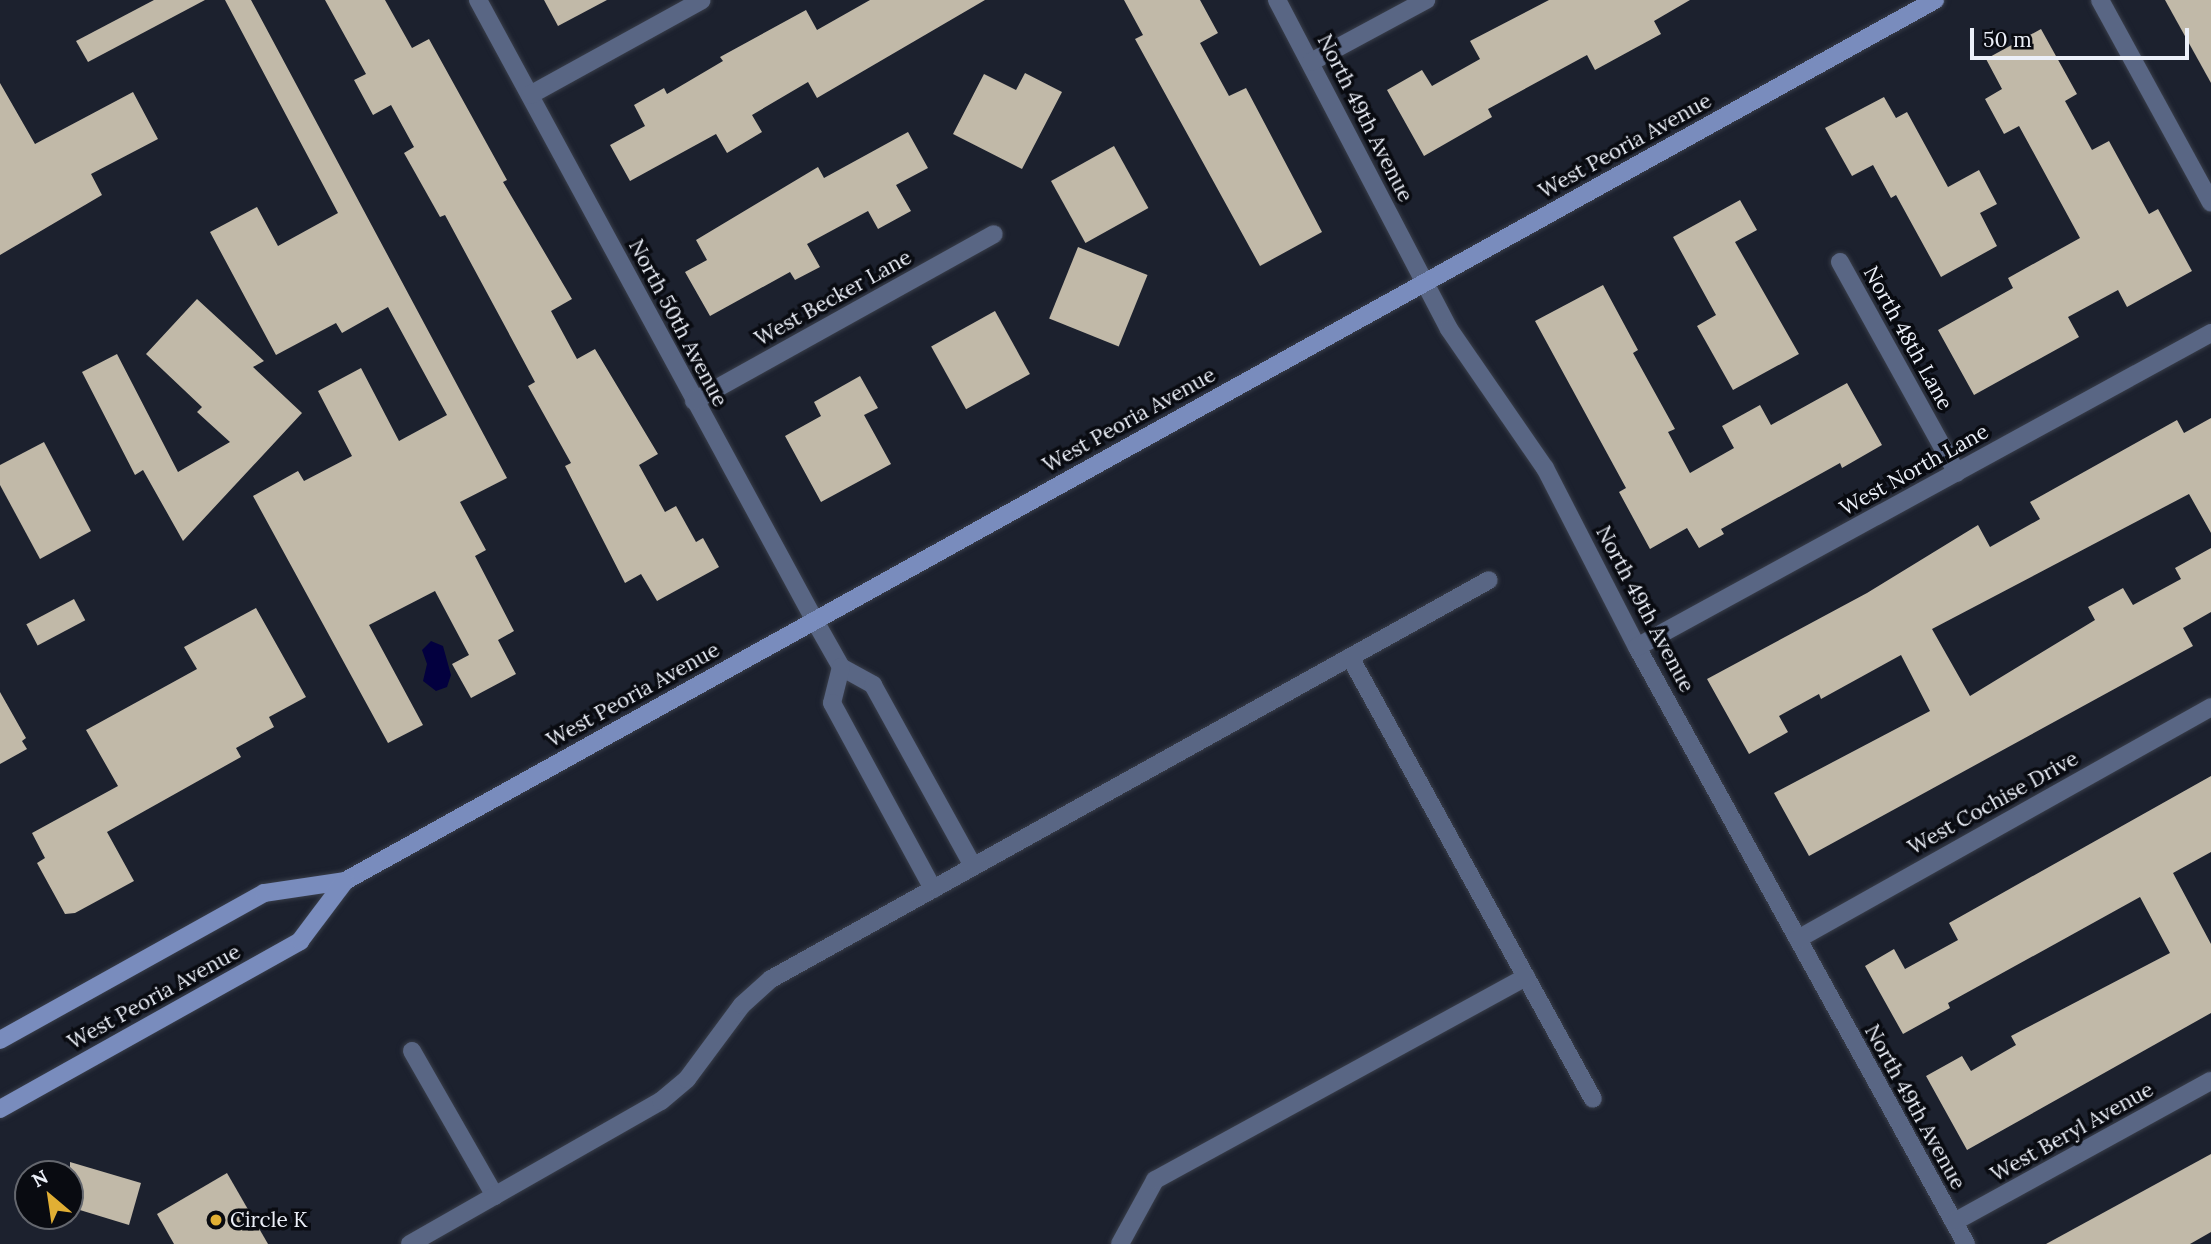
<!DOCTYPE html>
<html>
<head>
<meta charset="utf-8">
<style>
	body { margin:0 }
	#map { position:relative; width:2211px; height:1244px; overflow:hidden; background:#1c212e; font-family:Lora,serif }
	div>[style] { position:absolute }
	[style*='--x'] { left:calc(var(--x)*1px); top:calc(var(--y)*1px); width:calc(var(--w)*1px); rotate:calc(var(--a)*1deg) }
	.water>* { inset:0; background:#03003f }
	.building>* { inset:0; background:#c1b9a8; transform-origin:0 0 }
	.roads { filter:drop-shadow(0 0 2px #393e4a) drop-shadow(0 0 2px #393e4a) }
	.street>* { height:18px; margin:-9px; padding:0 9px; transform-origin:9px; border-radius:9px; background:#596684 }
	.secondary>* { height:18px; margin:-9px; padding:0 9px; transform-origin:9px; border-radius:9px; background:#798cbd }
	.dots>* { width:19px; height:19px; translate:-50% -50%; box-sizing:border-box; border:4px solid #090b11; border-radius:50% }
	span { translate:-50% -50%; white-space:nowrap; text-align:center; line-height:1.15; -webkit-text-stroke:7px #090b11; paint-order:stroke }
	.street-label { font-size:21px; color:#ecf0f9 }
	.poi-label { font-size:21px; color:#ecf0f9 }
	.left { translate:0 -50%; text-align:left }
	.north { position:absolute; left:14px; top:1160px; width:70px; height:70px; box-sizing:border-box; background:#090b11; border:2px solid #64676e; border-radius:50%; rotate:331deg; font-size:19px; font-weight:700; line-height:28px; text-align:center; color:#ecf0f9 }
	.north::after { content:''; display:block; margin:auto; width:24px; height:32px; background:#e1af34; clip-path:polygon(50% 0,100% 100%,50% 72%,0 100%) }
	.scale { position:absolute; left:1970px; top:28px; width:219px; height:32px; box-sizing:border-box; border:4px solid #ecf0f9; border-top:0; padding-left:9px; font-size:21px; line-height:24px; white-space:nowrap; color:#ecf0f9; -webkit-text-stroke:5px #090b11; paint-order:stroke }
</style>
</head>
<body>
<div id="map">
	<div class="water">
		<i style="clip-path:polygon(431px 641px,443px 646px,451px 675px,447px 687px,436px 691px,423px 681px,427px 664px,422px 650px)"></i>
	</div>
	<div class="building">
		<i style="clip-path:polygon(154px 0,205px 0,88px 62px,76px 41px)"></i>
		<i style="clip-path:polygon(225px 0,251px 0,507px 478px,460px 502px,486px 550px,475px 556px,514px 631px,498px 640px,516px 674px,471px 698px,452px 664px,469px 655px,435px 591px,369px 625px,423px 725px,388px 743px,253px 496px,298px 471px,304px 481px,352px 456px,318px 391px,361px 368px,399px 441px,447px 415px,388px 307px,342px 333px,336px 323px,276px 355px,210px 232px,257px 207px,278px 246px,338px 213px)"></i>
		<i style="clip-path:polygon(325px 0,385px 0,412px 48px,429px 39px,507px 180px,503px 182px,572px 299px,551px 311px,577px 359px,595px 349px,658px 454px,639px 465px,665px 512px,676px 506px,696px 542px,703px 538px,719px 567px,657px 601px,641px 574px,625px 583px,565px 466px,571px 463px,528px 386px,535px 382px,445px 215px,440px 217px,404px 153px,414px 147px,391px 105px,373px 115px,354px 80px,366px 74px)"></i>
		<i style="clip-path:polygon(544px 0,607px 0,558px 26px)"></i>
		<i style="clip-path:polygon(870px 0,985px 0,817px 98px,808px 82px,752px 115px,762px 132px,727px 153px,716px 134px,630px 181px,610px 145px,645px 126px,634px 105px,664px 88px,667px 94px,723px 61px,720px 57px,806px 10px,817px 30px)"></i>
		<i style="clip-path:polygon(1124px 0,1200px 0,1218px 33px,1200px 43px,1229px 96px,1246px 88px,1322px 232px,1260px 266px,1135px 39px,1143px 35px)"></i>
		<i style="clip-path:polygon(1549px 0,1690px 0,1654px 21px,1661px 34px,1595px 70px,1587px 55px,1488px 109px,1492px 117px,1424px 156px,1387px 90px,1422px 70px,1432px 86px,1480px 59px,1470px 41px)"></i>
		<i style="clip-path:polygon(2165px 0,2211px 0,2211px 83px)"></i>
		<i style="clip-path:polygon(2041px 29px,2077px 94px,2065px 101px,2092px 150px,2109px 141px,2149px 214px,2158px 209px,2192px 271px,2127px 307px,2118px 290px,2068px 317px,2079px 337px,1974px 395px,1938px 330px,2013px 288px,2008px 278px,2080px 238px,2019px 126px,2004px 134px,1985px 99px,2002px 89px,1986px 59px)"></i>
		<i style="clip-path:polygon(1025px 73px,1062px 92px,1022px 169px,953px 134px,984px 74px,1016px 90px)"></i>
		<i style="clip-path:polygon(0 83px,35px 144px,133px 92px,158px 139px,91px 174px,102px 195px,0 255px)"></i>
		<i style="clip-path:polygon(1884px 97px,1896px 118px,1907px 112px,1948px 187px,1979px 170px,1997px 204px,1980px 213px,1997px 246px,1941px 277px,1896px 195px,1891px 198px,1873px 165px,1852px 176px,1825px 128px)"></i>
		<i style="clip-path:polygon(908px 132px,928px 168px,896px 185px,911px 211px,878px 229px,868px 211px,807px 244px,820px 267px,795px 280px,790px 272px,710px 316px,685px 272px,707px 260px,696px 240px,818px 167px,824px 178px)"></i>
		<i style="left:1114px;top:146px;width:71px;height:72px;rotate:61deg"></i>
		<i style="clip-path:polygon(1740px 200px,1757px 230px,1735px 242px,1799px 354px,1733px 390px,1697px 326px,1716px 315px,1673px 237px)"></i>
		<i style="left:1078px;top:247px;width:75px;height:77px;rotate:22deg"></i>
		<i style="clip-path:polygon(1603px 285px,1638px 350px,1633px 353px,1675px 429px,1668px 432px,1690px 473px,1734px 448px,1722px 426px,1760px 405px,1771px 425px,1847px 383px,1882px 445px,1842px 468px,1840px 463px,1721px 529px,1724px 534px,1699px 548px,1687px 528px,1650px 549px,1619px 492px,1626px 488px,1535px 321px)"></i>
		<i style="clip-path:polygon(197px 299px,264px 361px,253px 367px,302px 413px,183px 541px,143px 470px,135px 475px,82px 372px,117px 354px,178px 472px,230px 442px,197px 412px,202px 407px,146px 354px)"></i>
		<i style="left:995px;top:311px;width:72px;height:73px;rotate:61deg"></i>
		<i style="clip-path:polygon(860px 376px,878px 408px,864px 415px,891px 464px,821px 502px,785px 436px,821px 416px,814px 402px)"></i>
		<i style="clip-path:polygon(2211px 418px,2211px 533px,2189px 494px,1932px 629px,1970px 696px,2095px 620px,2088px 607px,2123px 588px,2133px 605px,2181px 579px,2175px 568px,2211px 548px,2211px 612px,2183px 628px,2193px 646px,1809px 856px,1774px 793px,1930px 711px,1901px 655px,1821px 699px,1819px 694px,1779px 716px,1788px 732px,1749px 754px,1707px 679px,1867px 593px,1978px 525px,1990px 547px,2040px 519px,2030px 502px,2177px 420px,2184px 433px)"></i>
		<i style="clip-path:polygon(44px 442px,91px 531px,40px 559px,0 485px,0 465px)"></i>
		<i style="left:74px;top:599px;width:24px;height:54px;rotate:62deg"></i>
		<i style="clip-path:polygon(256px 608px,306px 697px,269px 717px,274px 727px,236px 748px,241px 757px,107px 832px,134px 881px,75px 913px,65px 914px,37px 863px,45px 858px,32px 833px,118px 786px,86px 730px,197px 669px,184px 647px)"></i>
		<i style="clip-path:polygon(0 692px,26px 738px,22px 741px,27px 749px,0 764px)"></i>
		<i style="clip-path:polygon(2211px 776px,2211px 852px,2173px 873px,2211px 944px,2211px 1013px,1967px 1150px,1926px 1076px,1962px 1056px,1971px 1071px,2016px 1045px,2011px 1036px,2170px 953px,2140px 897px,1948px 1003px,1950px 1008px,1903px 1034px,1865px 966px,1894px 949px,1905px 969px,1958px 940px,1949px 923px)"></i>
		<i style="clip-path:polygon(2211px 1154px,2211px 1232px,2190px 1244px,2046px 1244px)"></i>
		<i style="clip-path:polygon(70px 1162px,141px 1183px,129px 1225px,70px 1207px)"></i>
		<i style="clip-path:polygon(227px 1173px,268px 1244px,174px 1244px,157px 1214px)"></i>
	</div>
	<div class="roads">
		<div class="street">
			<i style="--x:478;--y:0;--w:707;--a:61.51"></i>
			<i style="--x:815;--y:621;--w:53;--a:60.5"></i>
			<i style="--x:841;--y:667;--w:37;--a:29"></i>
			<i style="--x:873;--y:685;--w:207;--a:61.1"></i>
			<i style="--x:1277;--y:0;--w:371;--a:62.4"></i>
			<i style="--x:1449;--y:329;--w:169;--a:55.4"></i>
			<i style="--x:1545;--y:468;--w:201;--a:62.8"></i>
			<i style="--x:1637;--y:647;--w:682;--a:61.14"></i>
			<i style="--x:2100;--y:0;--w:231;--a:61.3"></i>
			<i style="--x:1311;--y:62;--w:131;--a:-28.3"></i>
			<i style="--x:530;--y:95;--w:196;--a:-28.9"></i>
			<i style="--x:1840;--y:262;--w:241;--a:61"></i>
			<i style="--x:694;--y:401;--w:343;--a:-29.1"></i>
			<i style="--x:1637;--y:647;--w:654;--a:-28.68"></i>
			<i style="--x:1350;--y:657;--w:504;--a:61.2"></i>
			<i style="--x:841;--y:667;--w:37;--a:104"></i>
			<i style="--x:832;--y:703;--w:212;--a:61.5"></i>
			<i style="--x:1798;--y:939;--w:474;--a:-29.3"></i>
			<i style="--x:412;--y:1051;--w:167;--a:60.2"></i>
			<i style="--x:1954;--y:1222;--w:293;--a:-28.8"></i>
			<i style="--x:410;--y:1244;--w:289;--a:-29.7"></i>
			<i style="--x:661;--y:1101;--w:34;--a:-40"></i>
			<i style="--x:687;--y:1079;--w:92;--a:-53.4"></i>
			<i style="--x:742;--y:1005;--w:39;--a:-42"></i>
			<i style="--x:771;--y:979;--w:821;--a:-29.06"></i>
			<i style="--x:1120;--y:1244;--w:73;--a:-61.3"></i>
			<i style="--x:1155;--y:1180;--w:423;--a:-28.7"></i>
		</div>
		<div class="secondary">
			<i style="--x:0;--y:1040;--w:302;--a:-29.1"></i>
			<i style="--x:264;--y:893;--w:82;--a:-8.4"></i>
			<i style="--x:345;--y:881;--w:1818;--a:-28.99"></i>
			<i style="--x:0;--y:1109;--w:344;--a:-29.2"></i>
			<i style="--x:300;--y:941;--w:75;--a:-53.1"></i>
		</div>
	</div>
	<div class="dots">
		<i style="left:216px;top:1220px;background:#e1af34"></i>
	</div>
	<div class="street-label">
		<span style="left:1365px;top:118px;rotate:63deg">North 49th Avenue</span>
		<span style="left:1625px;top:146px;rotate:-29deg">West Peoria Avenue</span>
		<span style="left:833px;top:298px;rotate:-29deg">West Becker Lane</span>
		<span style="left:678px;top:323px;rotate:62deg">North 50th Avenue</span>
		<span style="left:1908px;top:338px;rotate:61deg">North 48th Lane</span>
		<span style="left:1129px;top:420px;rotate:-29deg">West Peoria Avenue</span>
		<span style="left:1914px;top:470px;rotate:-29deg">West North Lane</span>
		<span style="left:1645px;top:609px;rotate:62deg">North 49th Avenue</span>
		<span style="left:633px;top:695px;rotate:-29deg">West Peoria Avenue</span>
		<span style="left:1993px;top:803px;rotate:-29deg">West Cochise Drive</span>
		<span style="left:154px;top:997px;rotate:-29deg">West Peoria Avenue</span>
		<span style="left:1915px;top:1107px;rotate:61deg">North 49th Avenue</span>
		<span style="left:2072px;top:1132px;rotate:-29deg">West Beryl Avenue</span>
	</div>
	<div class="poi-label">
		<span class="left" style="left:230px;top:1220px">Circle K</span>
	</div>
	<div class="north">N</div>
	<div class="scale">50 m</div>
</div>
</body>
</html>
